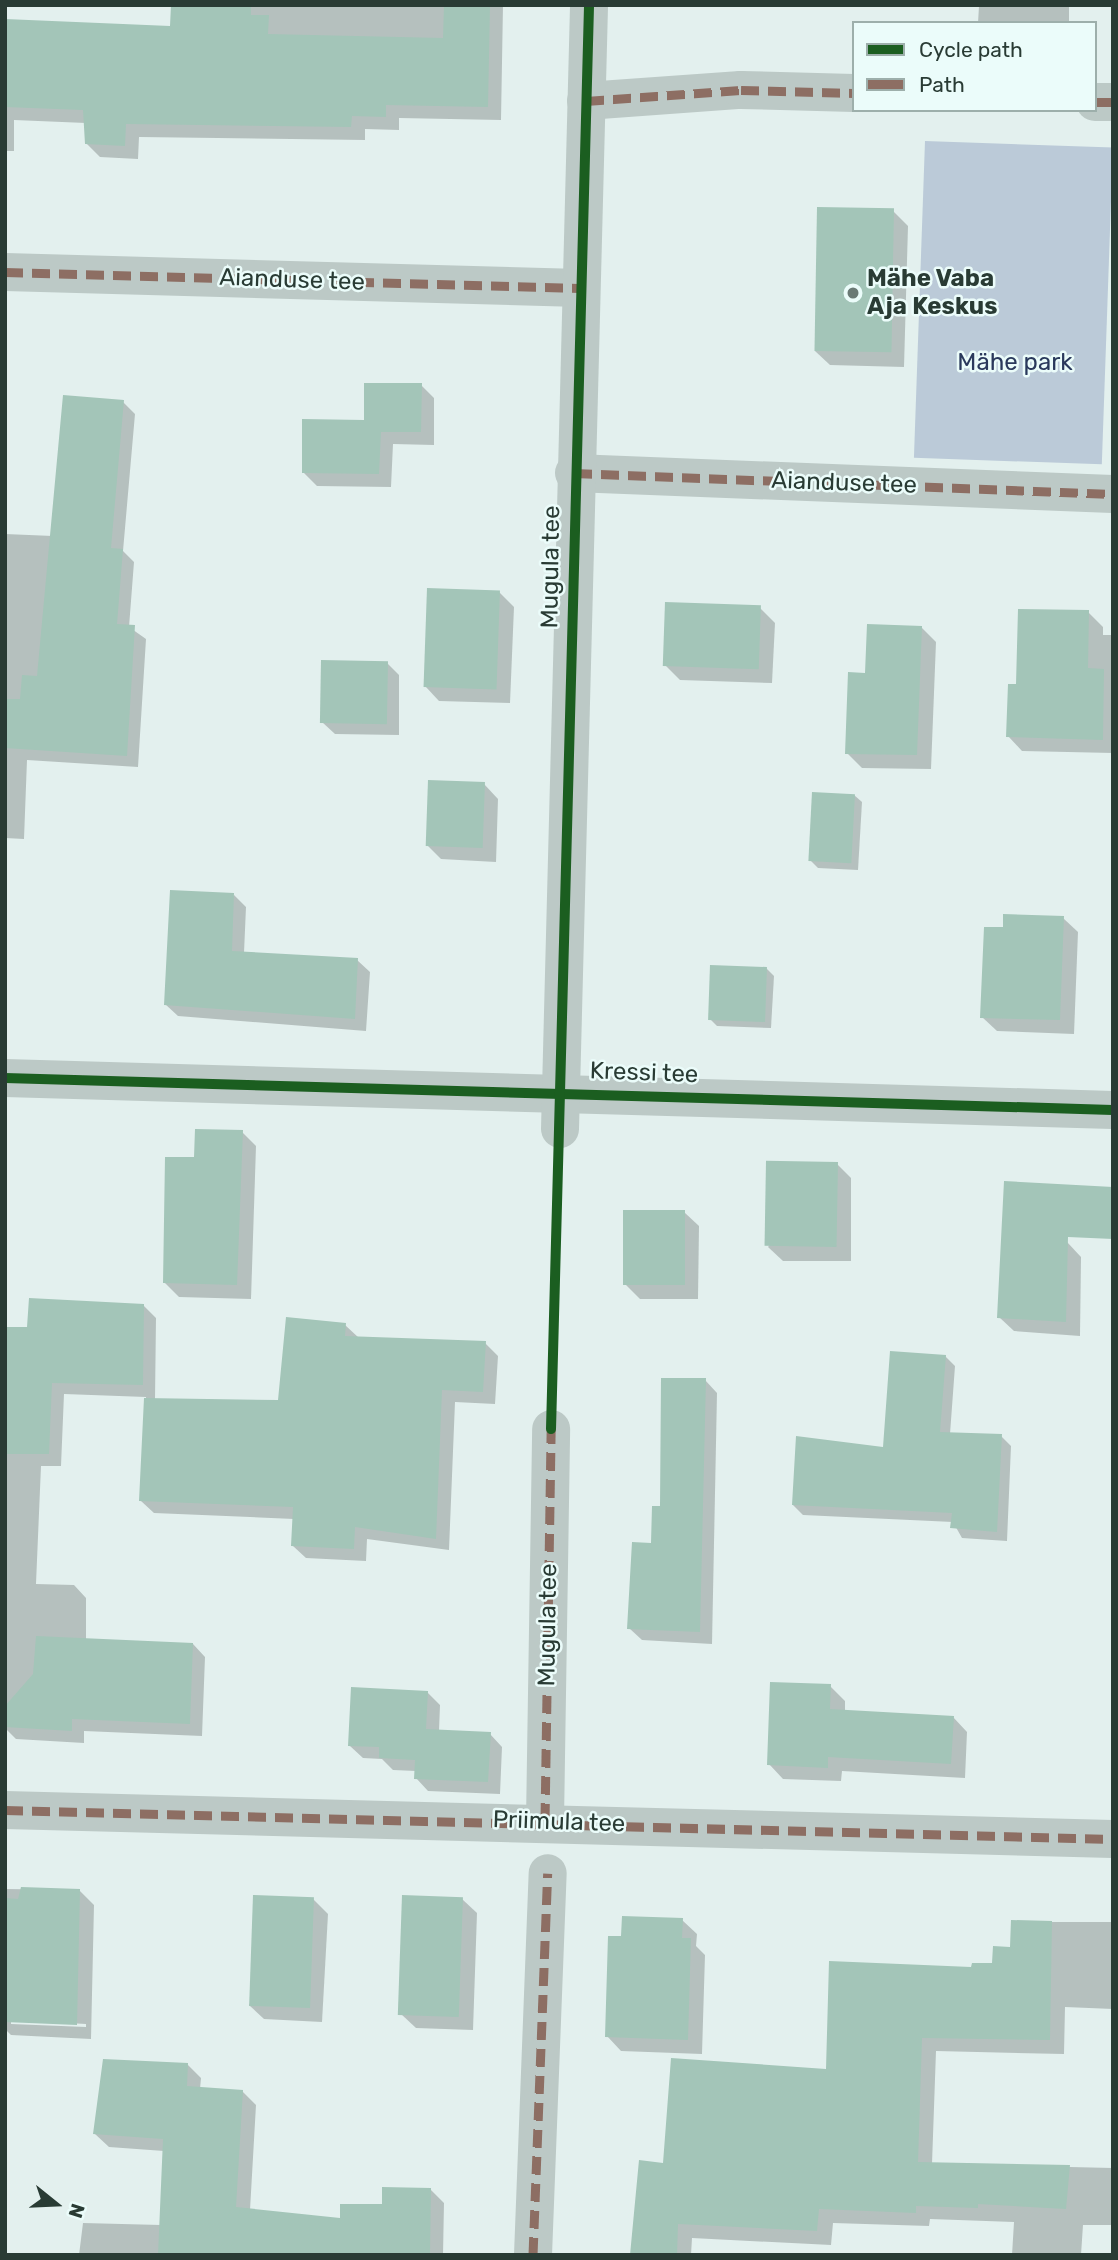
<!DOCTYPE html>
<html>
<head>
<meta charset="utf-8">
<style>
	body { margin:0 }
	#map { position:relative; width:1118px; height:2260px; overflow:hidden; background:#e3f0ee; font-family:Rubik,sans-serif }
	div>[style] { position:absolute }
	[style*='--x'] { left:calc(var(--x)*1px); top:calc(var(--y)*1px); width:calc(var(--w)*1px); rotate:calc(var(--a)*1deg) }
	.green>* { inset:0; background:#bbcad8; transform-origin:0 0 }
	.shadow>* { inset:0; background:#0003 }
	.building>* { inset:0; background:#a3c5b8; transform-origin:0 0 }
	.minor>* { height:38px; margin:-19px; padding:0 19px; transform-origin:19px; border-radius:19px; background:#bcc9c6 }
	.quiet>* { height:9px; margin-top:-4.5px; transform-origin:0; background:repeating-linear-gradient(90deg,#8d6e63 0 18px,transparent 0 27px) }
	.cycleway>* { height:10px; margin:-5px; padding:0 5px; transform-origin:5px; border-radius:5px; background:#1b5e20 }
	.dots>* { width:19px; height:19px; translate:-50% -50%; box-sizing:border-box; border:4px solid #ebfcfa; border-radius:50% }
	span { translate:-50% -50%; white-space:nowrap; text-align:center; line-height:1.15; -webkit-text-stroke:5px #ebfcfa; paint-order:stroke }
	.poi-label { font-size:24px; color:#293b34; font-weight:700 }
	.left { translate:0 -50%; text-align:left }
	.street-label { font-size:24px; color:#293b34 }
	.park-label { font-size:24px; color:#2a395c }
	.frame { position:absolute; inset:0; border:7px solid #293b34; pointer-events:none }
	.legend { position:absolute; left:852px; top:21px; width:245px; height:91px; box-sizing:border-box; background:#ebfcfa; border:2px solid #9dafab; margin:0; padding:9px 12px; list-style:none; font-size:21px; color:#293b34 }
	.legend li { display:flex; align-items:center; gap:14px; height:35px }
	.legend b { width:35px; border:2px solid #9dafab }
	.north { position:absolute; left:21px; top:2169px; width:70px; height:70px; -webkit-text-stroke:5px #ebfcfa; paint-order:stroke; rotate:108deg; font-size:19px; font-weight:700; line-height:28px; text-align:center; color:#293b34 }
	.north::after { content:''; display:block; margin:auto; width:24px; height:32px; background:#293b34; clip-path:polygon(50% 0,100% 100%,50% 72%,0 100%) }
</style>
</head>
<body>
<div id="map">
	<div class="green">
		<i style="left:925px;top:141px;width:188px;height:317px;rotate:2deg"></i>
	</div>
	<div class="shadow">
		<i style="clip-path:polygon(173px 5px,503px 5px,501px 120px,399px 118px,399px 130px,365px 129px,365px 140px,139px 137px,138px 159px,100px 157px,86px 143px,86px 123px,14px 120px,14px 151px,5px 151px,5px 22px,172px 28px)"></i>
		<i style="clip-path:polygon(969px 5px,1069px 5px,1069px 23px,978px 23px,979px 6px)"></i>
		<i style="clip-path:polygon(893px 211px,908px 226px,904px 367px,830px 365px,815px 351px)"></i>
		<i style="clip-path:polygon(421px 385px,434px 398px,434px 445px,393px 444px,391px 487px,317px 486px,304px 473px,366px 422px)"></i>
		<i style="clip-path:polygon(123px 402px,135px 414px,123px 551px,134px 562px,129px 627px,146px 639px,138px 767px,27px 760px,24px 839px,5px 838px,5px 534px,53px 536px)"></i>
		<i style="clip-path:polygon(499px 592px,514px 607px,510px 703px,439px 701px,425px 686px)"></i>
		<i style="clip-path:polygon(760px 608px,775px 623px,772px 683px,680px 680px,665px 665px)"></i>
		<i style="clip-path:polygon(1088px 612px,1103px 627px,1103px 635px,1113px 635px,1113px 753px,1022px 751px,1008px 736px,1018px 686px)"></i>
		<i style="clip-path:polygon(921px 627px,936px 642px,931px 769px,862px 768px,847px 753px)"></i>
		<i style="clip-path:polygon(387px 663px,399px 675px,399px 735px,335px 734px,322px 722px)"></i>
		<i style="clip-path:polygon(484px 784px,498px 799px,496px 862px,441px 859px,427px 845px)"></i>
		<i style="clip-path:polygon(854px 795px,862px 802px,858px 870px,818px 868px,811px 861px)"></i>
		<i style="clip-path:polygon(234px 895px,246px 907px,244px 953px,357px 960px,370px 972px,366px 1031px,178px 1016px,165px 1004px)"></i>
		<i style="clip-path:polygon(1063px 918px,1078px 932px,1074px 1034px,997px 1031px,982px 1017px)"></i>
		<i style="clip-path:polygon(766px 968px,774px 976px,771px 1028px,717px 1026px,710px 1019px)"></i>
		<i style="clip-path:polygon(242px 1132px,256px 1146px,251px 1299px,179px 1297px,164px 1282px,195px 1159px)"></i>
		<i style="clip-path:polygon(837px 1164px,851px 1178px,851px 1261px,783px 1261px,768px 1247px)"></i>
		<i style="clip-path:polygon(684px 1212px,699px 1226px,698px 1299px,640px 1299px,625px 1284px)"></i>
		<i style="clip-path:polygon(1067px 1242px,1081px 1257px,1080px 1336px,1014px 1331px,999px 1317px)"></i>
		<i style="clip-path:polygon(143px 1305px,156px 1318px,155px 1400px,279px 1402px,345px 1325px,359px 1338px,485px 1343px,498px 1356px,495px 1404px,455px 1402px,449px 1550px,367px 1539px,366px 1561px,306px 1558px,293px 1546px,294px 1519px,154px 1513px,141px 1501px,146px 1397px,64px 1394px,61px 1466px,41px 1466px,36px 1584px,74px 1585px,86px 1598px,86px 1640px,193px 1644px,205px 1657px,202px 1736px,84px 1731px,84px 1743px,16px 1739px,5px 1728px,5px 1329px,28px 1330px)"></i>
		<i style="clip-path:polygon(945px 1356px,955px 1366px,950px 1434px,1001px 1436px,1011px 1446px,1007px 1541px,962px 1538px,953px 1522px,803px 1515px,793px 1505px,884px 1449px)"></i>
		<i style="clip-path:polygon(705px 1380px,717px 1393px,712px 1644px,642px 1640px,629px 1628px,661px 1508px)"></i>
		<i style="clip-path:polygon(830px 1686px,845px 1701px,845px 1711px,953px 1717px,967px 1732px,965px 1778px,842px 1771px,841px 1781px,783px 1779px,769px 1764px)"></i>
		<i style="clip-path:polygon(427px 1692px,440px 1705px,439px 1731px,490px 1734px,502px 1747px,500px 1794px,428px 1791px,416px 1778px,416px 1771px,393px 1770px,382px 1759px,363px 1758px,350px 1746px)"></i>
		<i style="clip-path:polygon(evenodd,5px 1889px,79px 1890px,94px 1905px,91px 2039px,11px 2035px,5px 2029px,5px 1889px,11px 2020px,86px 2024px,86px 2027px,11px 2024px,11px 2020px)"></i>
		<i style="clip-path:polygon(313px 1899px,328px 1914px,322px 2022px,264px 2019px,249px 2005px)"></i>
		<i style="clip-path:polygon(462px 1899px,477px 1913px,473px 2030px,416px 2028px,401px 2014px)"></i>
		<i style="clip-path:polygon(682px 1920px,697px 1934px,696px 1946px,705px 1955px,702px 2054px,621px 2051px,607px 2036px,623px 1938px)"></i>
		<i style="clip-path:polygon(1012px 1922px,1113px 1922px,1113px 2009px,1065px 2007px,1064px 2054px,936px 2051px,932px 2164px,1113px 2168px,1113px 2225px,1083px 2225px,1081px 2255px,1012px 2255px,1014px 2222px,930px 2219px,929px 2226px,833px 2223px,831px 2245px,692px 2238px,691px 2255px,631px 2255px,665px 2165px,827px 2071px,973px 1968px,994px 1965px,1012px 1949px)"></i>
		<i style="clip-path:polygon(187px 2064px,201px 2078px,200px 2089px,242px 2091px,256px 2105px,250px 2210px,341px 2220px,430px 2189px,444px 2203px,443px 2255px,79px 2255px,83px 2223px,161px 2225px,164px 2151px,109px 2147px,95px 2134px)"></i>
	</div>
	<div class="building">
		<i style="clip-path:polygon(171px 5px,251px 5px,251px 15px,269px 15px,268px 34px,443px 38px,444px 5px,490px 5px,488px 107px,386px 105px,386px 117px,352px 116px,351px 127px,126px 124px,125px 146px,85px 144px,83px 110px,5px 107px,5px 19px,170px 26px)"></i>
		<i style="left:817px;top:207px;width:77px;height:144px;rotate:1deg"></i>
		<i style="clip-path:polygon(364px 383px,422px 383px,421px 432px,381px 432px,379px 474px,302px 473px,302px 419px,364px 420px)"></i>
		<i style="clip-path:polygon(63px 395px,124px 400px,111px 548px,123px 549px,117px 624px,135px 625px,127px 756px,5px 748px,5px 699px,20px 699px,22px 675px,37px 676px)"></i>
		<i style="left:427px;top:588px;width:73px;height:99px;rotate:2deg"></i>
		<i style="left:665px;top:602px;width:96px;height:64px;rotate:2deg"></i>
		<i style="clip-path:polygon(1018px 609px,1089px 610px,1088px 668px,1104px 669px,1103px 740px,1006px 737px,1008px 684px,1016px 684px)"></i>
		<i style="clip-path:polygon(867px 624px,922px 626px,917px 755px,845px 754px,848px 672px,865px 673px)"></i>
		<i style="left:321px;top:660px;width:67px;height:63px;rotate:1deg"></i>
		<i style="left:428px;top:780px;width:57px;height:66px;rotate:2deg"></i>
		<i style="left:812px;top:792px;width:43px;height:69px;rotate:3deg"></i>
		<i style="clip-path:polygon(170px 890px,234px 893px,232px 951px,358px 958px,355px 1019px,164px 1005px)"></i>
		<i style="clip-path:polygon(1003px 914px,1064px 916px,1060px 1020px,980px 1018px,984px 927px,1003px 927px)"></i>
		<i style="left:710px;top:965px;width:57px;height:55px;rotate:2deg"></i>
		<i style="clip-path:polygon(195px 1129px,243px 1130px,237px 1285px,163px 1283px,165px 1157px,194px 1157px)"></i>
		<i style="left:838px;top:1162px;width:85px;height:72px;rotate:91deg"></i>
		<i style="clip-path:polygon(1004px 1181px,1113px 1187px,1113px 1239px,1068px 1237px,1066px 1322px,997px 1318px)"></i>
		<i style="left:623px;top:1210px;width:62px;height:75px"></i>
		<i style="clip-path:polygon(29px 1298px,144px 1304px,143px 1385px,52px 1383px,49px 1454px,5px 1454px,5px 1327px,27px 1327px)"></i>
		<i style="clip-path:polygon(286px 1317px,346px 1323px,345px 1336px,486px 1341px,483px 1392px,442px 1390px,436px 1539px,355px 1527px,354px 1549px,291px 1546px,293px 1507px,139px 1501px,144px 1398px,278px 1400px)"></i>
		<i style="clip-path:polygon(890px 1351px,946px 1355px,940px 1432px,1002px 1434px,997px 1532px,950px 1528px,952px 1513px,792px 1505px,796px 1436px,883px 1447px)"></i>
		<i style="clip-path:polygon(661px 1378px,706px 1378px,700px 1632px,627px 1629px,632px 1542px,651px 1543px,652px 1506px,660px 1506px)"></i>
		<i style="clip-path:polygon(36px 1636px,193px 1643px,190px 1724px,72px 1719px,72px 1731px,5px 1727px,5px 1706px,33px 1674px)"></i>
		<i style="clip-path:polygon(770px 1682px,831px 1684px,830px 1709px,954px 1716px,951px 1764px,828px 1757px,828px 1768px,767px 1765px)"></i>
		<i style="clip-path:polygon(351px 1687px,428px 1691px,426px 1729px,491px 1732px,488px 1782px,414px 1779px,415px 1760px,379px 1758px,379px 1747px,348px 1746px)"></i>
		<i style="clip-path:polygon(21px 1887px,80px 1889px,77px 2025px,5px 2022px,5px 1898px,18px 1899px)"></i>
		<i style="left:253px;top:1895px;width:61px;height:111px;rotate:2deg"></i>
		<i style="left:402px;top:1895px;width:61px;height:120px;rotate:2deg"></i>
		<i style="clip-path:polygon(622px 1916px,683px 1918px,682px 1938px,691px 1938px,688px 2040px,605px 2037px,608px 1936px,621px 1936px)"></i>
		<i style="clip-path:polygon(1011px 1920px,1052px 1921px,1050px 2040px,922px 2038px,918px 2162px,1070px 2165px,1066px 2209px,978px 2204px,978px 2208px,916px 2206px,916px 2213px,819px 2209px,817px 2231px,678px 2224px,677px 2255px,630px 2255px,639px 2160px,663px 2163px,671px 2058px,826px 2069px,829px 1961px,971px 1967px,972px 1963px,992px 1963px,993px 1946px,1010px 1947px)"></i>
		<i style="clip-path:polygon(103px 2059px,188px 2063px,187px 2086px,243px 2090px,236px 2207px,340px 2218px,340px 2204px,382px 2204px,382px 2187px,431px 2188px,430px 2255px,158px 2255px,163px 2139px,93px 2134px)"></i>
	</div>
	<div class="minor">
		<i style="--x:586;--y:101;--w:155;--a:-4.1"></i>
		<i style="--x:741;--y:90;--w:113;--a:1.5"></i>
		<i style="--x:1095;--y:102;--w:18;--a:0"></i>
		<i style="--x:5;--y:272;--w:575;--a:1.59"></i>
		<i style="--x:574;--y:473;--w:539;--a:2.23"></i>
		<i style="--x:5;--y:1078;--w:1108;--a:1.65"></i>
		<i style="--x:560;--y:1129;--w:1124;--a:-88.52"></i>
		<i style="--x:5;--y:1810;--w:1108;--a:1.5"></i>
		<i style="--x:545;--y:1821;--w:392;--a:-89.1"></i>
		<i style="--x:533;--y:2255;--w:382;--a:-87.8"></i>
	</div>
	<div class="quiet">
		<i style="--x:586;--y:101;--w:155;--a:-4.1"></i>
		<i style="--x:741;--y:90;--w:113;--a:1.5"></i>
		<i style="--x:1095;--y:102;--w:18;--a:0"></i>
		<i style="--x:5;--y:272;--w:575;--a:1.59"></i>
		<i style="--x:574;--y:473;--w:539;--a:2.23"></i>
		<i style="--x:5;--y:1810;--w:1108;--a:1.5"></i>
		<i style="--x:545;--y:1821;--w:392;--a:-89.1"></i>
		<i style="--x:533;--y:2255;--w:382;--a:-87.8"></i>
	</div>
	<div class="cycleway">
		<i style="--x:5;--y:1078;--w:1108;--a:1.65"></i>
		<i style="--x:551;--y:1429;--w:1425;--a:-88.47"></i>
	</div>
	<div class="dots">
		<i style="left:853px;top:293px;background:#6a7a75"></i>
	</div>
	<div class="poi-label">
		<span class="left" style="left:867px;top:293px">Mähe Vaba<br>Aja Keskus</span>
	</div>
	<div class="street-label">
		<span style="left:292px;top:280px;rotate:2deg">Aianduse tee</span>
		<span style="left:844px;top:483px;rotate:2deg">Aianduse tee</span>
		<span style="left:551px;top:567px;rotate:-89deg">Mugula tee</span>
		<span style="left:644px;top:1073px;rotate:2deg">Kressi tee</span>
		<span style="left:548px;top:1625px;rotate:-89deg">Mugula tee</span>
		<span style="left:559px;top:1822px;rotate:2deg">Priimula tee</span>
	</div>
	<div class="park-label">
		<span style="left:1015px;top:363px">Mähe park</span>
	</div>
	<div class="frame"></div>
	<ul class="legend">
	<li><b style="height:9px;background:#1b5e20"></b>Cycle path</li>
	<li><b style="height:9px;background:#8d6e63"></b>Path</li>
	</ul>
	<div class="north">N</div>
</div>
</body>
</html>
